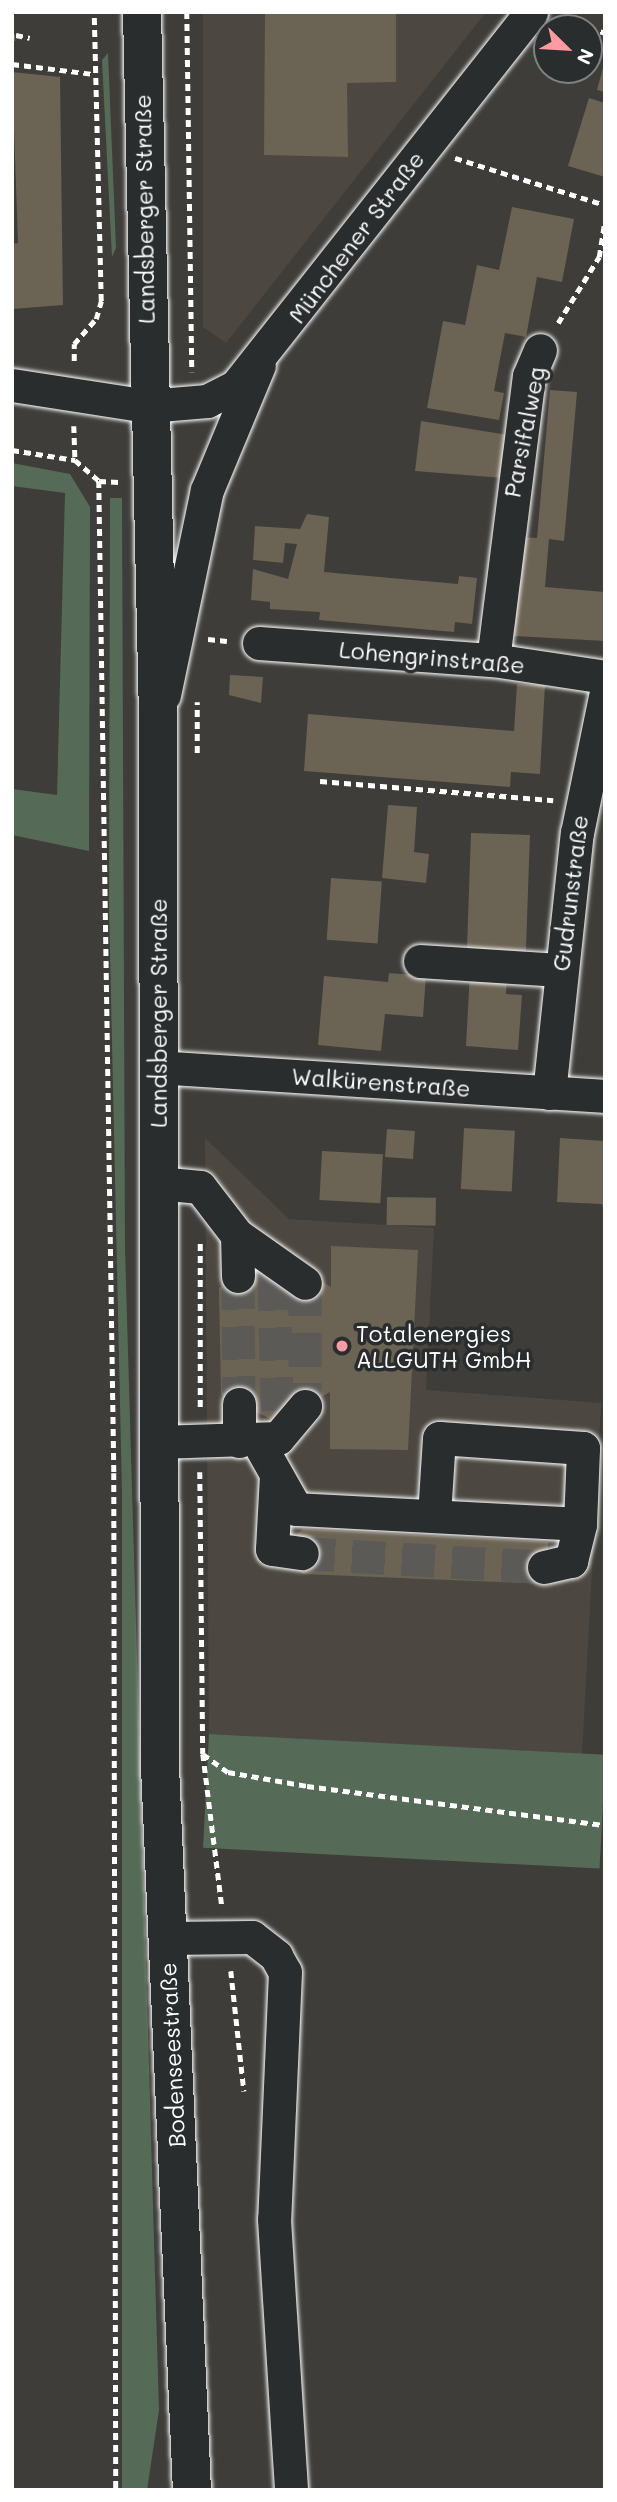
<!DOCTYPE html>
<html>
<head>
<meta charset="utf-8">
<style>
	body { margin:0 }
	#map { position:relative; width:617px; height:2502px; overflow:hidden; background:#3e3d39; font-family:Mali,sans-serif }
	div>[style] { position:absolute }
	[style*='--x'] { left:calc(var(--x)*1px); top:calc(var(--y)*1px); width:calc(var(--w)*1px); rotate:calc(var(--a)*1deg) }
	.built>* { inset:0; background:#4c4841 }
	.green>* { inset:0; background:#566b57; transform-origin:0 0 }
	.building>* { inset:0; background:#6b6353; transform-origin:0 0 }
	.minor-tunnel>* { height:33px; margin-top:-16.5px; transform-origin:0; background:repeating-linear-gradient(90deg,#5b5a57 0 33px,transparent 0 50px) }
	.path>* { height:4.5px; margin-top:-2.25px; transform-origin:0; background:repeating-linear-gradient(90deg,#fff 0 7px,transparent 0 12px) }
	.roads { filter:drop-shadow(0 0 2px #fff) drop-shadow(0 0 2px #fff) }
	.minor>* { height:33px; margin:-16.5px; padding:0 16.5px; transform-origin:16.5px; border-radius:16.5px; background:#2a2d2e }
	.major>* { height:38px; margin:-19px; padding:0 19px; transform-origin:19px; border-radius:19px; background:#2a2d2e }
	.dots>* { width:19px; height:19px; translate:-50% -50%; box-sizing:border-box; border:4px solid #2a2d2e; border-radius:50% }
	span { translate:-50% -50%; white-space:nowrap; text-align:center; line-height:1.15; -webkit-text-stroke:7px #2a2d2e; paint-order:stroke }
	.street-label { font-size:23px; color:#fff }
	.poi-label { font-size:23px; color:#fff }
	.left { translate:0 -50%; text-align:left }
	.frame { position:absolute; inset:0; border:14px solid #fff; pointer-events:none }
	.north { position:absolute; left:533px; top:14px; width:70px; height:70px; box-sizing:border-box; background:#2a2d2e; border:2px solid #7f8182; border-radius:50%; rotate:114deg; font-size:19px; font-weight:700; line-height:28px; text-align:center; color:#fff }
	.north::after { content:''; display:block; margin:auto; width:24px; height:32px; background:#ff9aa2; clip-path:polygon(50% 0,100% 100%,50% 72%,0 100%) }
</style>
</head>
<body>
<div id="map">
	<div class="built">
		<i style="clip-path:polygon(203px 12px,486px 12px,226px 343px,203px 327px)"></i>
		<i style="clip-path:polygon(205px 1138px,289px 1219px,434px 1228px,426px 1390px,601px 1403px,582px 1754px,209px 1734px)"></i>
	</div>
	<div class="green">
		<i style="clip-path:polygon(108px 53px,116px 248px,112px 257px,102px 60px)"></i>
		<i style="clip-path:polygon(12px 463px,70px 474px,90px 507px,89px 851px,12px 835px,12px 789px,57px 795px,65px 493px,12px 486px)"></i>
		<i style="clip-path:polygon(110px 498px,122px 498px,125px 1249px,159px 2410px,147px 2490px,122px 2490px,122px 1494px,109px 906px)"></i>
		<i style="left:209px;top:1734px;width:397px;height:114px;rotate:3deg"></i>
	</div>
	<div class="building">
		<i style="clip-path:polygon(265px 12px,396px 12px,396px 82px,347px 83px,348px 157px,264px 155px)"></i>
		<i style="clip-path:polygon(604px 64px,605px 64px,605px 92px,597px 90px)"></i>
		<i style="clip-path:polygon(12px 72px,60px 77px,63px 305px,12px 309px,12px 244px,18px 243px)"></i>
		<i style="clip-path:polygon(589px 98px,605px 103px,605px 177px,568px 166px)"></i>
		<i style="clip-path:polygon(512px 207px,574px 219px,562px 282px,537px 277px,526px 337px,505px 333px,494px 391px,504px 393px,499px 420px,427px 408px,443px 321px,465px 325px,477px 265px,499px 270px)"></i>
		<i style="clip-path:polygon(550px 390px,577px 392px,564px 541px,549px 539px,545px 587px,605px 592px,605px 641px,514px 636px,523px 537px,537px 538px)"></i>
		<i style="clip-path:polygon(421px 421px,508px 435px,503px 478px,415px 471px)"></i>
		<i style="clip-path:polygon(307px 514px,329px 517px,324px 572px,458px 584px,459px 576px,477px 578px,472px 624px,455px 622px,454px 632px,319px 620px,320px 612px,270px 609px,270px 602px,251px 600px,253px 569px,288px 579px,297px 544px,285px 543px,283px 563px,253px 560px,255px 526px,300px 529px)"></i>
		<i style="clip-path:polygon(230px 675px,263px 677px,261px 703px,229px 695px)"></i>
		<i style="clip-path:polygon(517px 684px,545px 685px,540px 774px,511px 772px,510px 787px,304px 771px,308px 714px,514px 731px)"></i>
		<i style="clip-path:polygon(388px 805px,417px 807px,414px 852px,429px 854px,426px 883px,382px 878px)"></i>
		<i style="left:471px;top:833px;width:59px;height:119px;rotate:2deg"></i>
		<i style="left:331px;top:878px;width:51px;height:62px;rotate:4deg"></i>
		<i style="clip-path:polygon(470px 972px,507px 975px,506px 994px,522px 995px,518px 1050px,466px 1046px)"></i>
		<i style="clip-path:polygon(389px 973px,426px 976px,423px 1017px,385px 1014px,381px 1051px,318px 1045px,324px 976px,388px 982px)"></i>
		<i style="left:464px;top:1128px;width:51px;height:61px;rotate:3deg"></i>
		<i style="left:387px;top:1129px;width:28px;height:28px;rotate:4deg"></i>
		<i style="clip-path:polygon(560px 1138px,605px 1141px,605px 1217px,602px 1204px,557px 1202px)"></i>
		<i style="left:322px;top:1151px;width:61px;height:49px;rotate:3deg"></i>
		<i style="left:387px;top:1197px;width:49px;height:28px;rotate:1deg"></i>
		<i style="clip-path:polygon(331px 1246px,418px 1250px,408px 1450px,330px 1449px,330px 1392px,277px 1422px,221px 1395px,219px 1288px,275px 1257px,331px 1287px)"></i>
		<i style="clip-path:polygon(303px 1529px,548px 1542px,548px 1584px,303px 1574px,296px 1568px,297px 1534px)"></i>
	</div>
	<div class="minor-tunnel">
		<i style="--x:258;--y:1246;--w:35;--a:63"></i>
		<i style="--x:274;--y:1277;--w:161;--a:88.6"></i>
		<i style="--x:238;--y:1276;--w:128;--a:89.6"></i>
		<i style="--x:305;--y:1283;--w:123;--a:90"></i>
		<i style="--x:302;--y:1553;--w:242;--a:3.3"></i>
	</div>
	<div class="path">
		<i style="--x:187;--y:12;--w:360;--a:89.2"></i>
		<i style="--x:561;--y:20;--w:27;--a:17"></i>
		<i style="--x:589;--y:28;--w:17;--a:17"></i>
		<i style="--x:12;--y:34;--w:9;--a:90"></i>
		<i style="--x:16;--y:35;--w:14;--a:12"></i>
		<i style="--x:12;--y:64;--w:83;--a:7"></i>
		<i style="--x:455;--y:158;--w:157;--a:17.4"></i>
		<i style="--x:558;--y:323;--w:78;--a:-58.2"></i>
		<i style="--x:599;--y:257;--w:36;--a:-81"></i>
		<i style="--x:74;--y:361;--w:17;--a:-90"></i>
		<i style="--x:74;--y:344;--w:33;--a:-49"></i>
		<i style="--x:96;--y:319;--w:19;--a:-74"></i>
		<i style="--x:101;--y:301;--w:289;--a:-91.4"></i>
		<i style="--x:74;--y:426;--w:34;--a:88"></i>
		<i style="--x:12;--y:450;--w:64;--a:9"></i>
		<i style="--x:75;--y:460;--w:32;--a:41"></i>
		<i style="--x:99;--y:481;--w:992;--a:89.13"></i>
		<i style="--x:114;--y:1473;--w:1017;--a:89.89"></i>
		<i style="--x:99;--y:481;--w:20;--a:3"></i>
		<i style="--x:208;--y:639;--w:19;--a:6"></i>
		<i style="--x:197;--y:753;--w:51;--a:-90"></i>
		<i style="--x:320;--y:781;--w:234;--a:4.7"></i>
		<i style="--x:200;--y:1407;--w:166;--a:-90"></i>
		<i style="--x:200;--y:1472;--w:282;--a:89.4"></i>
		<i style="--x:203;--y:1754;--w:153;--a:82.9"></i>
		<i style="--x:203;--y:1754;--w:31;--a:36"></i>
		<i style="--x:228;--y:1772;--w:80;--a:10"></i>
		<i style="--x:307;--y:1786;--w:301;--a:7.5"></i>
		<i style="--x:231;--y:1971;--w:121;--a:83.8"></i>
	</div>
	<div class="roads">
		<div class="minor">
			<i style="--x:12;--y:385;--w:138;--a:8.8"></i>
			<i style="--x:148;--y:406;--w:59;--a:-4.8"></i>
			<i style="--x:207;--y:401;--w:33;--a:-27"></i>
			<i style="--x:236;--y:386;--w:476;--a:-51.7"></i>
			<i style="--x:259;--y:643;--w:235;--a:4.2"></i>
			<i style="--x:493;--y:660;--w:113;--a:8.6"></i>
			<i style="--x:493;--y:660;--w:286;--a:-82.8"></i>
			<i style="--x:529;--y:376;--w:28;--a:-67"></i>
			<i style="--x:164;--y:695;--w:209;--a:-78.2"></i>
			<i style="--x:207;--y:490;--w:135;--a:-67.4"></i>
			<i style="--x:420;--y:961;--w:139;--a:3.7"></i>
			<i style="--x:157;--y:1067;--w:449;--a:3.7"></i>
			<i style="--x:549;--y:1093;--w:262;--a:-83.9"></i>
			<i style="--x:577;--y:833;--w:140;--a:-78.4"></i>
			<i style="--x:158;--y:1183;--w:42;--a:5.4"></i>
			<i style="--x:200;--y:1187;--w:61;--a:52.4"></i>
			<i style="--x:237;--y:1235;--w:83;--a:35.2"></i>
			<i style="--x:237;--y:1235;--w:41;--a:88.6"></i>
			<i style="--x:257;--y:1440;--w:79;--a:60.5"></i>
			<i style="--x:296;--y:1509;--w:284;--a:3"></i>
			<i style="--x:580;--y:1524;--w:76;--a:-87.7"></i>
			<i style="--x:583;--y:1448;--w:144;--a:-176"></i>
			<i style="--x:439;--y:1438;--w:77;--a:93.7"></i>
			<i style="--x:239;--y:1441;--w:37;--a:-90"></i>
			<i style="--x:158;--y:1442;--w:120;--a:-1.9"></i>
			<i style="--x:278;--y:1438;--w:42;--a:-49.8"></i>
			<i style="--x:276;--y:1475;--w:74;--a:93.1"></i>
			<i style="--x:272;--y:1549;--w:30;--a:8"></i>
			<i style="--x:544;--y:1567;--w:28;--a:-13"></i>
			<i style="--x:571;--y:1561;--w:38;--a:-76"></i>
			<i style="--x:167;--y:1938;--w:85;--a:-0.7"></i>
			<i style="--x:252;--y:1937;--w:31;--a:38"></i>
			<i style="--x:276;--y:1956;--w:18;--a:61"></i>
			<i style="--x:285;--y:1972;--w:247;--a:92.5"></i>
			<i style="--x:274;--y:2219;--w:272;--a:86.4"></i>
		</div>
		<div class="major">
			<i style="--x:142;--y:12;--w:705;--a:88.7"></i>
			<i style="--x:158;--y:717;--w:1050;--a:89.89"></i>
			<i style="--x:160;--y:1767;--w:724;--a:87.47"></i>
		</div>
	</div>
	<div class="dots">
		<i style="left:342px;top:1346px;background:#ff9aa2"></i>
	</div>
	<div class="street-label">
		<span style="left:144px;top:209px;rotate:-91deg">Landsberger Straße</span>
		<span style="left:356px;top:237px;rotate:-53deg">Münchener Straße</span>
		<span style="left:524px;top:432px;rotate:-79deg">Parsifalweg</span>
		<span style="left:432px;top:657px;rotate:5deg">Lohengrinstraße</span>
		<span style="left:570px;top:893px;rotate:-83deg">Gudrunstraße</span>
		<span style="left:158px;top:1013px;rotate:-90deg">Landsberger Straße</span>
		<span style="left:381px;top:1082px;rotate:4deg">Walkürenstraße</span>
		<span style="left:172px;top:2055px;rotate:-93deg">Bodenseestraße</span>
	</div>
	<div class="poi-label">
		<span class="left" style="left:356px;top:1346px">Totalenergies<br>ALLGUTH GmbH</span>
	</div>
	<div class="frame"></div>
	<div class="north">N</div>
</div>
</body>
</html>
